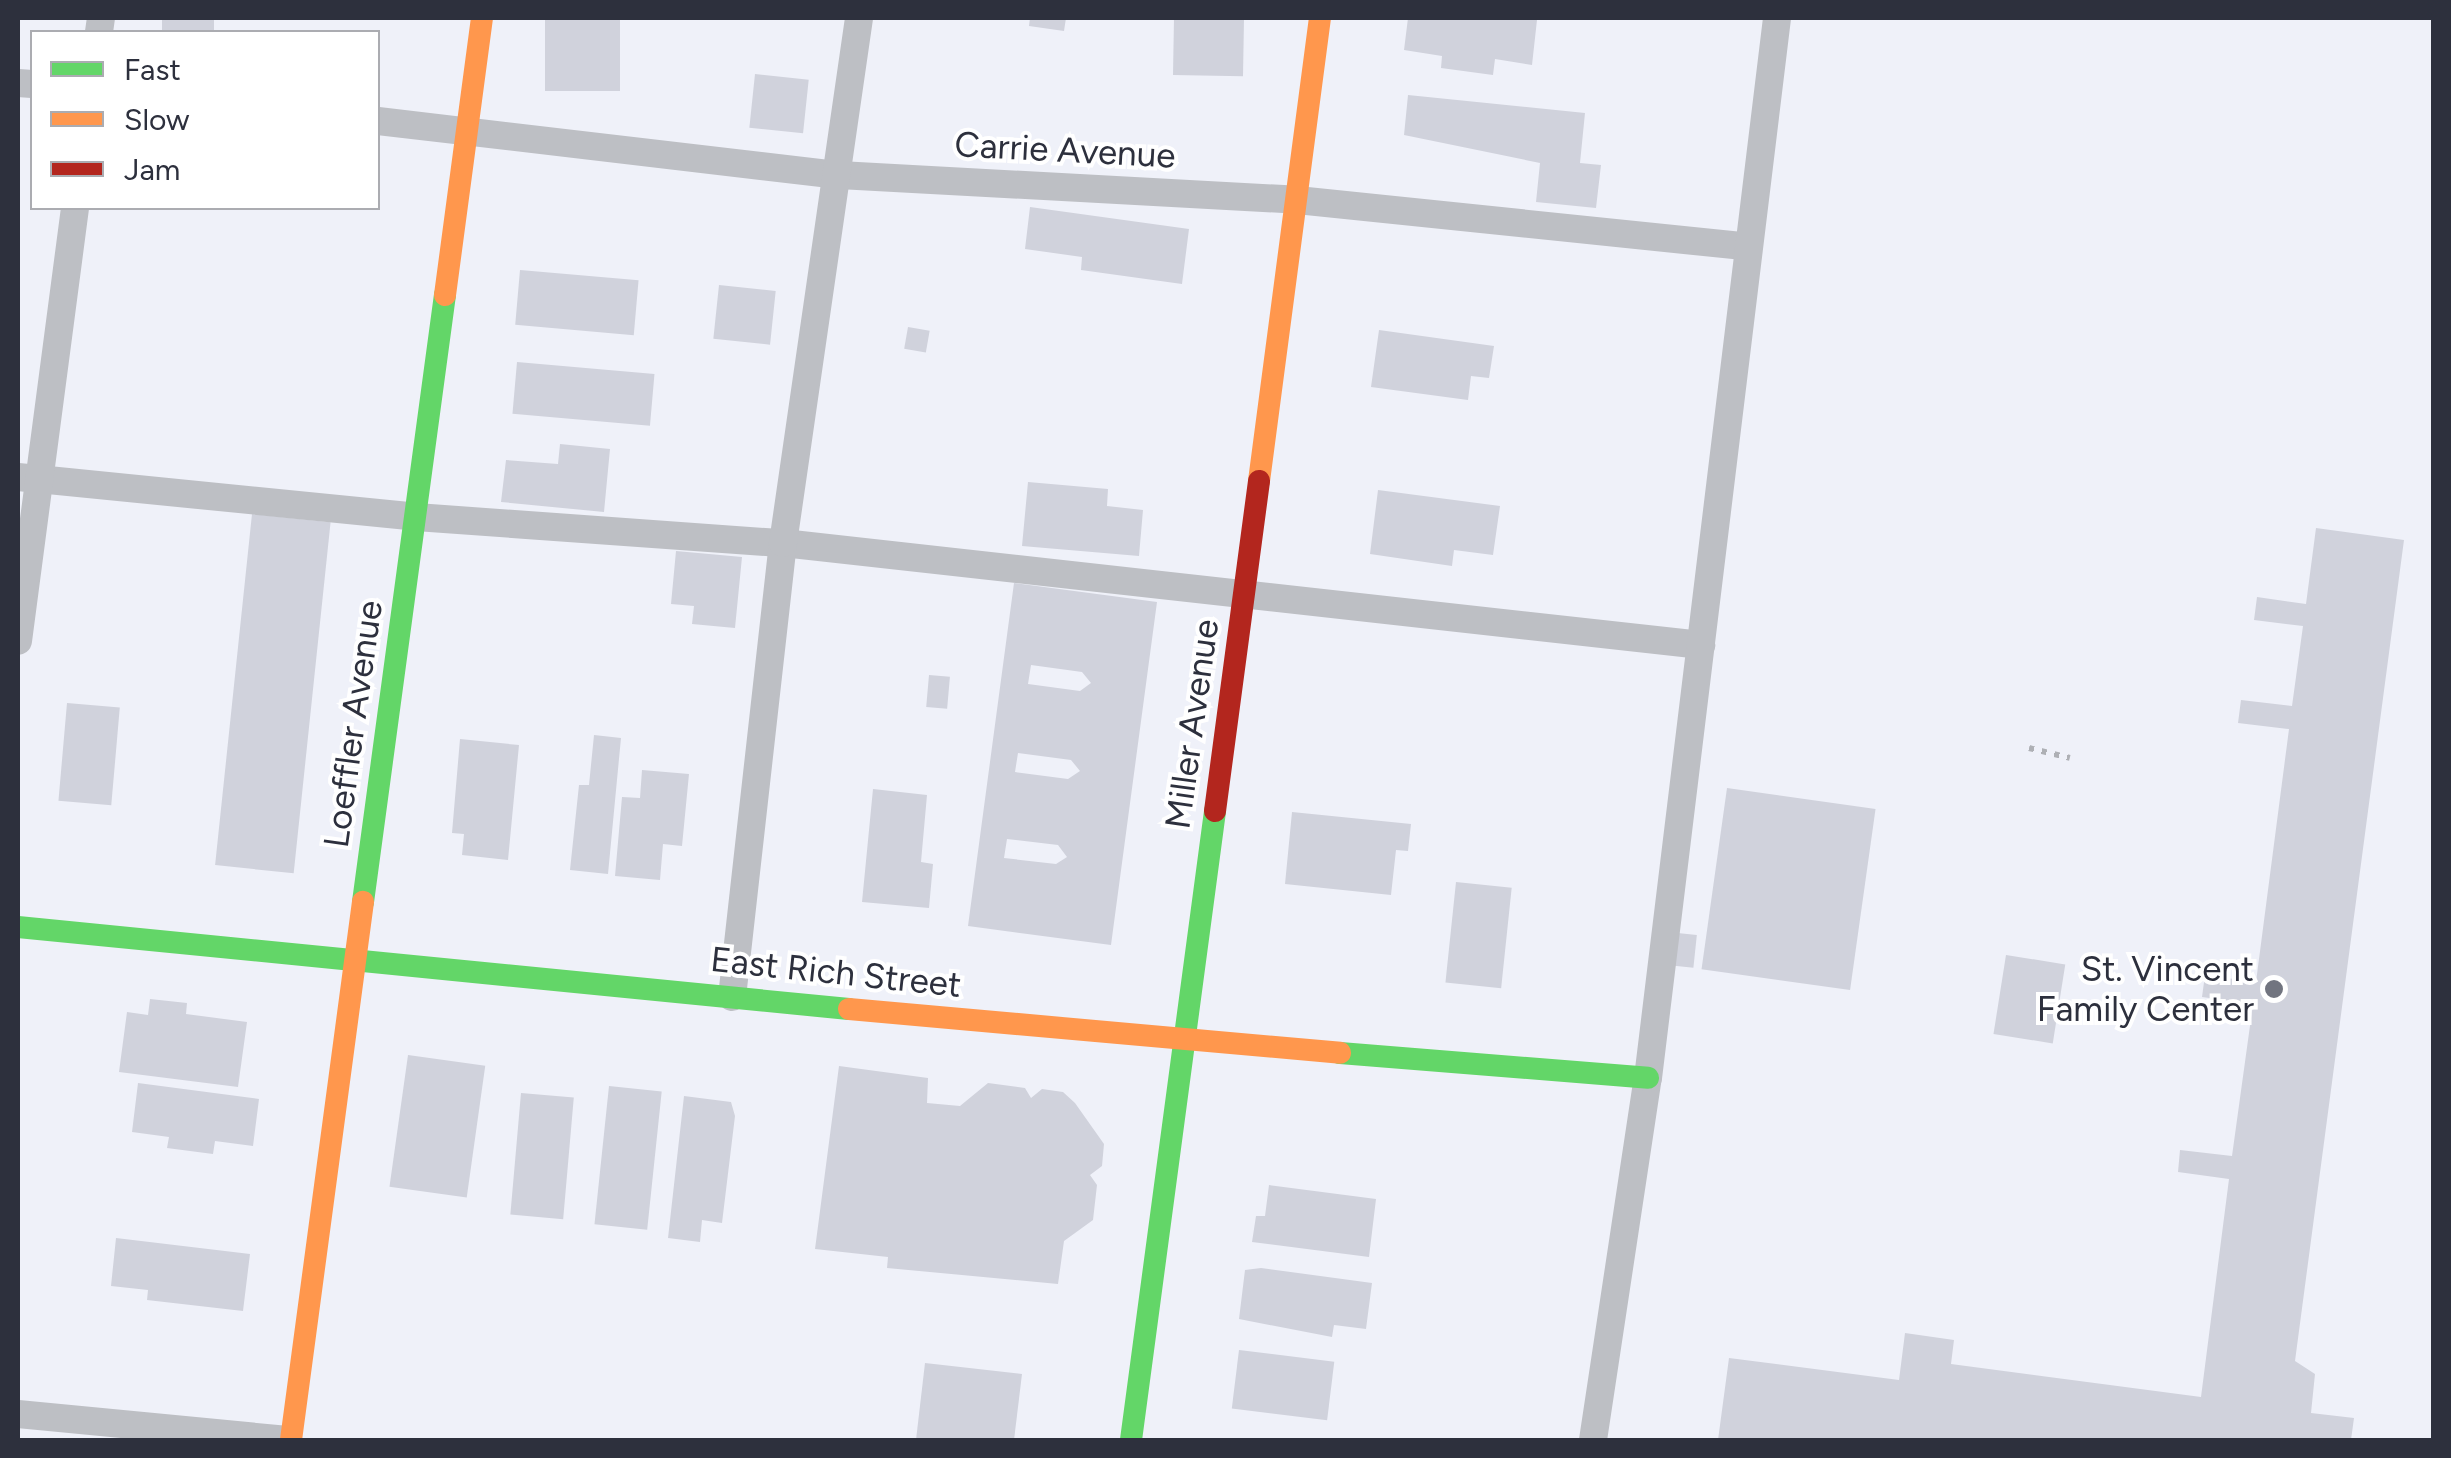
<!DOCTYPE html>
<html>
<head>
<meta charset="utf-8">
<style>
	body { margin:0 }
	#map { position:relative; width:2451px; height:1458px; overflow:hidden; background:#eff1f9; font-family:Figtree,sans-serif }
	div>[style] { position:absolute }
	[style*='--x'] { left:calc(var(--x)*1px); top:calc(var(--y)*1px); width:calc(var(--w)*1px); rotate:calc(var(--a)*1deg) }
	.building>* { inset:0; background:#d0d2dc; transform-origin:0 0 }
	.path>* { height:6px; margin-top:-3px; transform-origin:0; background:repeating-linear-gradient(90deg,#aeb0b5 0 5px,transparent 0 13px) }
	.lane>* { height:28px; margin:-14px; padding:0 14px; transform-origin:14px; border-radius:14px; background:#bdbfc4 }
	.fast>* { height:22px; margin:-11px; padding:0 11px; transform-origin:11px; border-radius:11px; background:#63d668 }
	.slow>* { height:22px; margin:-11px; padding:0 11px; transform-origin:11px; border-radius:11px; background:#ff974d }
	.jam>* { height:22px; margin:-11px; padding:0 11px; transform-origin:11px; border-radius:11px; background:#b3261e }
	.dots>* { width:28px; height:28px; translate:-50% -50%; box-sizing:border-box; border:5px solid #fff; border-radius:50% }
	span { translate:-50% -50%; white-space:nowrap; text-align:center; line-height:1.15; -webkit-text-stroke:8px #fff; paint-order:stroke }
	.street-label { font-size:35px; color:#2d303d }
	.poi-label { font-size:35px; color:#2d303d }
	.right { translate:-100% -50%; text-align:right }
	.frame { position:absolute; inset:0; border:20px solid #2d303d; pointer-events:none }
	.legend { position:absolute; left:30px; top:30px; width:350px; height:180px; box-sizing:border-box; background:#fff; border:2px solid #abacb1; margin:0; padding:12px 18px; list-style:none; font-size:30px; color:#2d303d }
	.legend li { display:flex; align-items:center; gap:20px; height:50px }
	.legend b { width:50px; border:2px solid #abacb1 }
</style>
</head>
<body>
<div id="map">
	<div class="building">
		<i style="left:162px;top:18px;width:52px;height:14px"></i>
		<i style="left:545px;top:18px;width:75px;height:73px"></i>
		<i style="clip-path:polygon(1030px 18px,1066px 18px,1064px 31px,1029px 26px)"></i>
		<i style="left:1174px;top:18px;width:70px;height:57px;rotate:1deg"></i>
		<i style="clip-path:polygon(1408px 18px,1537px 20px,1532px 65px,1495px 59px,1493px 75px,1441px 68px,1442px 56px,1404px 50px)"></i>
		<i style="left:755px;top:74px;width:54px;height:54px;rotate:6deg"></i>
		<i style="clip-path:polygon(1408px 95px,1585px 113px,1580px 163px,1601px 165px,1596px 208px,1536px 202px,1540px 163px,1404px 135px)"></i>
		<i style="clip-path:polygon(1030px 207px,1189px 229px,1182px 284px,1081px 270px,1082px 257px,1025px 249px)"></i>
		<i style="left:520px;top:270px;width:119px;height:55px;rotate:5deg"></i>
		<i style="left:719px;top:285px;width:57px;height:54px;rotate:6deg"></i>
		<i style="left:908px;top:327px;width:22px;height:22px;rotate:10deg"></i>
		<i style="clip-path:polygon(1379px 330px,1494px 346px,1489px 378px,1471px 376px,1468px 400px,1371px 387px)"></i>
		<i style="left:517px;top:362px;width:138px;height:52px;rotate:5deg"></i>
		<i style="clip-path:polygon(560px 444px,610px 449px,604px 512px,501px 502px,506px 460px,558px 464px)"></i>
		<i style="clip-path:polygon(1028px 482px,1108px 489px,1107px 506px,1143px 510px,1139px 556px,1022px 546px)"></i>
		<i style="clip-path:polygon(1378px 490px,1500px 506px,1493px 555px,1454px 550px,1452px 566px,1370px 554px)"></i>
		<i style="left:252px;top:514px;width:79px;height:353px;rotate:6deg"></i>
		<i style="clip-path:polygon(2316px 528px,2404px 540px,2295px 1361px,2315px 1374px,2311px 1413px,2354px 1418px,2351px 1440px,1718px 1440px,1729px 1358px,1899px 1380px,1905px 1333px,1954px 1340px,1951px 1364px,2201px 1397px,2229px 1179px,2178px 1172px,2180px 1150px,2232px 1156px,2253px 1004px,2202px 997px,2205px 975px,2256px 982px,2289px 729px,2238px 723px,2241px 700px,2292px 706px,2303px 626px,2254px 620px,2257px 597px,2306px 604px)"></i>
		<i style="clip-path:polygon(676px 551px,742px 557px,735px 628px,692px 624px,694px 606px,671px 604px)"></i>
		<i style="clip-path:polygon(evenodd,1014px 583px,1157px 602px,1111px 945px,968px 926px,1014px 583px,1031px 665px,1082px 672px,1091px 683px,1080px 691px,1028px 684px,1031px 665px,1014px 583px,1018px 753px,1071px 760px,1080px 771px,1068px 779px,1015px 772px,1018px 753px,1014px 583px,1007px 839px,1058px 845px,1067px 857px,1056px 864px,1004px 858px,1007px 839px)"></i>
		<i style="left:929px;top:675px;width:21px;height:32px;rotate:5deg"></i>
		<i style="left:67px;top:703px;width:53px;height:98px;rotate:5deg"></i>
		<i style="clip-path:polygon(594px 735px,621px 738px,608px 874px,570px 870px,579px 785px,589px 785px)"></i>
		<i style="clip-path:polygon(460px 739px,519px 745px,508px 860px,462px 855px,464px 834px,452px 833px)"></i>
		<i style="clip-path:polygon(642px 770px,689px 774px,682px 846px,663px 844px,660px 880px,615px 876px,622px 797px,640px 798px)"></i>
		<i style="left:1727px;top:788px;width:150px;height:183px;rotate:8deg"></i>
		<i style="clip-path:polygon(873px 789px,927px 795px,921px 862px,933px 864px,929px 908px,862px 902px)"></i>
		<i style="clip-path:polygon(1292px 812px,1411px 824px,1408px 851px,1396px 850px,1391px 895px,1285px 884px)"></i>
		<i style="left:1456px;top:882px;width:56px;height:101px;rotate:6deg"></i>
		<i style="left:1668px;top:932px;width:29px;height:33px;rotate:6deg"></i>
		<i style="left:2006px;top:955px;width:60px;height:80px;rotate:9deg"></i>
		<i style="clip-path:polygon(150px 999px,187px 1003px,186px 1014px,247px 1022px,238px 1087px,119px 1072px,127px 1012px,148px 1015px)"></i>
		<i style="left:408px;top:1055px;width:78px;height:133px;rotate:8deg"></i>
		<i style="clip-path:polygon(839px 1066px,928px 1078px,927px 1103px,960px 1106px,988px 1083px,1025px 1088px,1031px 1098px,1042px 1089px,1063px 1092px,1075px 1103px,1104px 1144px,1102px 1166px,1090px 1175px,1097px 1185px,1093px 1220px,1064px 1241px,1058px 1284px,887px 1268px,888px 1257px,815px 1249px)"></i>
		<i style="clip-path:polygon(138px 1083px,259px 1099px,253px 1146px,215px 1141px,213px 1154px,167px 1148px,169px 1137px,132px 1132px)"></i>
		<i style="left:609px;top:1086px;width:53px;height:139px;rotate:6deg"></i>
		<i style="left:521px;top:1093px;width:53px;height:122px;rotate:5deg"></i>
		<i style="clip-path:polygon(684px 1096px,731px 1102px,735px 1116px,722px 1223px,702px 1220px,700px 1242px,668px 1238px)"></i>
		<i style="clip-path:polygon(1269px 1185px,1376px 1199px,1369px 1257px,1252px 1242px,1256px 1216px,1265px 1216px)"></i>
		<i style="clip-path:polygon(116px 1238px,250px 1254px,243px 1311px,147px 1300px,148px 1290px,111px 1286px)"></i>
		<i style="clip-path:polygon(1261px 1268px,1372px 1283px,1366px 1329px,1334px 1325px,1332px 1337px,1239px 1319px,1245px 1270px)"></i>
		<i style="left:1239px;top:1350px;width:96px;height:59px;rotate:7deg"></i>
		<i style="clip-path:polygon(925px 1363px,1022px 1374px,1014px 1440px,916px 1440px)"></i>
	</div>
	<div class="path">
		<i style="--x:2029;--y:748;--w:42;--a:13.7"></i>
	</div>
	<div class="lane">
		<i style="--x:99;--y:32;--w:14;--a:-82"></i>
		<i style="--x:18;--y:83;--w:14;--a:4"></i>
		<i style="--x:378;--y:121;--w:464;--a:6.7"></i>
		<i style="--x:839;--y:175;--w:459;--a:3.1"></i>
		<i style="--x:1297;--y:200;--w:454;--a:5.9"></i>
		<i style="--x:18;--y:477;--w:400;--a:5.7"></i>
		<i style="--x:416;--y:517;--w:368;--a:4.1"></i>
		<i style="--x:783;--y:543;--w:924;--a:6.34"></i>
		<i style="--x:18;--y:641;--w:437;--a:-82.5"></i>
		<i style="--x:732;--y:997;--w:457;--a:-83.6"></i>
		<i style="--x:783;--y:543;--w:530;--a:-81.76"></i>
		<i style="--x:18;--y:1414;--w:271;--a:5.5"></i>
		<i style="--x:1593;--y:1440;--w:366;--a:-81.4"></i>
		<i style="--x:1648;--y:1078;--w:1068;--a:-83.06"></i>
	</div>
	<div class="fast">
		<i style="--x:363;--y:902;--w:613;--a:-82.31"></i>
		<i style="--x:18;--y:927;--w:835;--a:5.64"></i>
		<i style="--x:1340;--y:1053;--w:309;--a:4.6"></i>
		<i style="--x:1131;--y:1440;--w:635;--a:-82.39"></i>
	</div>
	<div class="slow">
		<i style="--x:445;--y:295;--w:279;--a:-82.4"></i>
		<i style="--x:1259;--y:481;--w:467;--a:-82.5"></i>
		<i style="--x:849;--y:1009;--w:493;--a:5.1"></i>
		<i style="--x:291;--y:1440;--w:543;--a:-82.38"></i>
	</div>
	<div class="jam">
		<i style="--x:1215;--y:811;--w:333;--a:-82.4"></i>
	</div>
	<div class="dots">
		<i style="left:2274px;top:989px;background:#71747f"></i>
	</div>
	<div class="street-label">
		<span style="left:1065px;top:150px;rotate:3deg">Carrie Avenue</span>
		<span style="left:353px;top:724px;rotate:-82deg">Loeffler Avenue</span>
		<span style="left:1192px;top:724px;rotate:-82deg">Miller Avenue</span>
		<span style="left:836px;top:972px;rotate:6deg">East Rich Street</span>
	</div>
	<div class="poi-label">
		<span class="right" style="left:2254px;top:989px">St. Vincent<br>Family Center</span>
	</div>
	<div class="frame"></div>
	<ul class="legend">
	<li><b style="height:12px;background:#63d668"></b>Fast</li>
	<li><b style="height:12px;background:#ff974d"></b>Slow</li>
	<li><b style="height:12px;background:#b3261e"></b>Jam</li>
	</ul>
</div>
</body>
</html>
